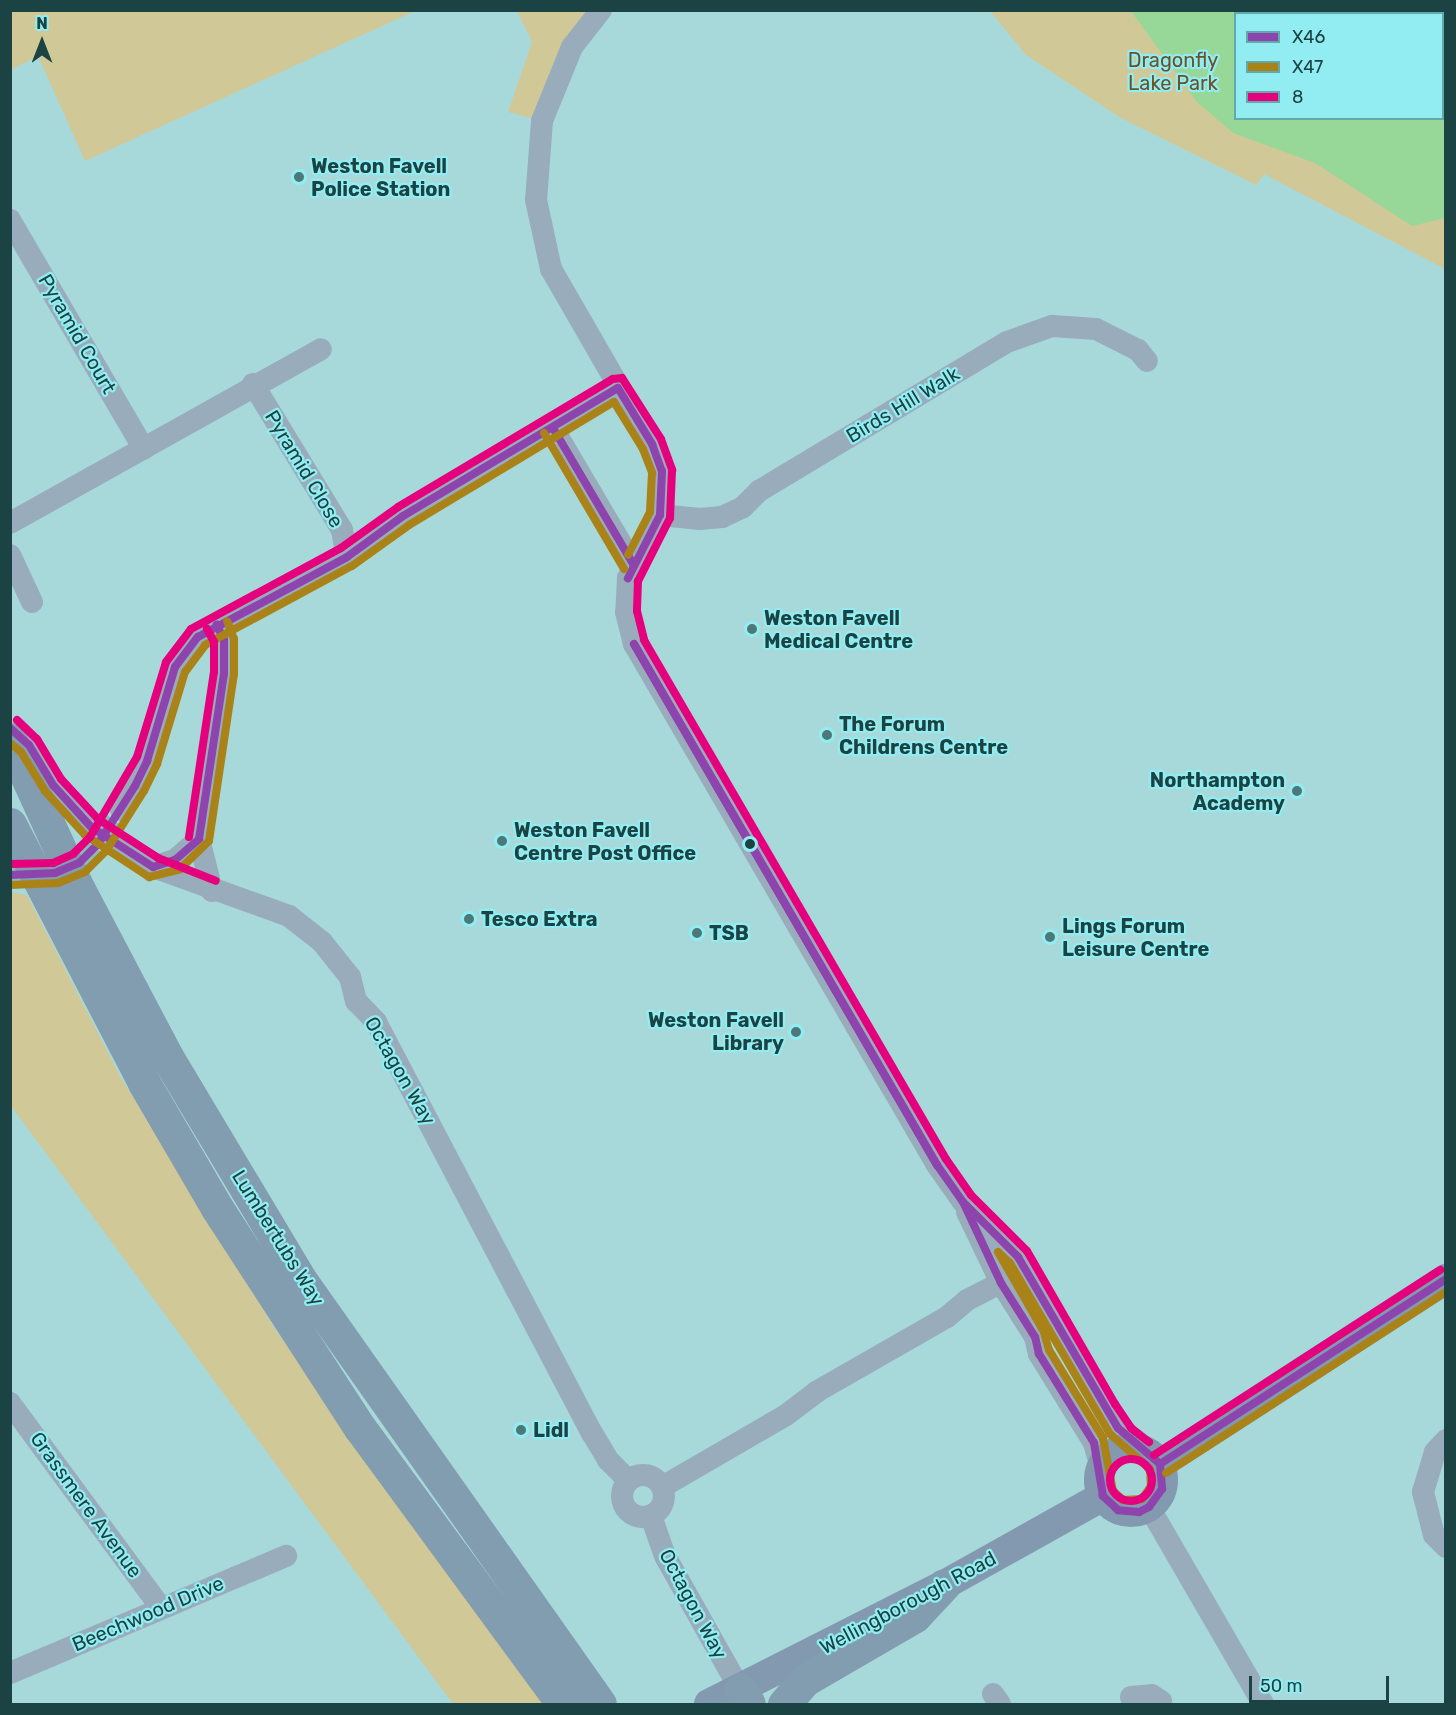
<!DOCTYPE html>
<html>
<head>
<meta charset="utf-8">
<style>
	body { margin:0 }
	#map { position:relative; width:1456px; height:1715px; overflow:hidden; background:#a7d9db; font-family:Rubik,sans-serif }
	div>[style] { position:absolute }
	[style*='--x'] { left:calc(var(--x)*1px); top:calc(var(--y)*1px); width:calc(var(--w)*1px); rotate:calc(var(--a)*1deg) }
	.green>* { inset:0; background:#d0c897 }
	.water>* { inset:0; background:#97d798 }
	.minor-tunnel>* { height:22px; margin-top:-11px; transform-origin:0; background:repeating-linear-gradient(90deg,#8bbbbd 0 22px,transparent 0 33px) }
	.minor>* { height:22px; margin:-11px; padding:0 11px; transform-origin:11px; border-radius:11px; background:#99acbc }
	.minor>.ring { margin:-11px; padding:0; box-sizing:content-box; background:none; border:22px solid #99acbc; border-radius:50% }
	.major>* { height:30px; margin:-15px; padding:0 15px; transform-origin:15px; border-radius:15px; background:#8399b0 }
	.major>.ring { margin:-15px; padding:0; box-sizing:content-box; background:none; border:30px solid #8399b0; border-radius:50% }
	.highway>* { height:33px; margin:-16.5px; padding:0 16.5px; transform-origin:16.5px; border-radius:16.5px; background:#829daf }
	.bus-1>* { height:8px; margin:-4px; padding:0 4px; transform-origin:4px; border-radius:4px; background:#8e44ad }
	.bus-2>* { height:8px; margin:-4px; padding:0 4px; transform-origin:4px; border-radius:4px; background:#aa8318 }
	.bus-3>* { height:8px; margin:-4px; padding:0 4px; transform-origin:4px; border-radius:4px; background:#e5007d }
	.bus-3>.ring { margin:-4px; padding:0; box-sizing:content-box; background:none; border:8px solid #e5007d; border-radius:50% }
	.dots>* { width:16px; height:16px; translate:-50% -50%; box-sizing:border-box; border:3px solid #91edf1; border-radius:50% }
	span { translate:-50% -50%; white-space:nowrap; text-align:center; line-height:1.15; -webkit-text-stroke:4.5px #91edf1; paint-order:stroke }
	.park-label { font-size:20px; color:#6c5228 }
	.poi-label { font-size:20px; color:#1c4344; font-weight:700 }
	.left { translate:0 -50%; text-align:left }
	.right { translate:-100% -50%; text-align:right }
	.street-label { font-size:20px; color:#1c4344 }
	.frame { position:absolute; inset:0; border:12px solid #1c4344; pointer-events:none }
	.legend { position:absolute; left:1234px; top:12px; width:210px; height:108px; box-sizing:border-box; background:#91edf1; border:2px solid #62a9ac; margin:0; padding:8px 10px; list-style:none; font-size:18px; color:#1c4344 }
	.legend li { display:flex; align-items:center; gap:12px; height:30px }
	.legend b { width:30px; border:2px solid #62a9ac }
	.north { position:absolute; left:12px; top:12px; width:60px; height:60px; -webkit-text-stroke:4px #91edf1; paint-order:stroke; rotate:0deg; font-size:16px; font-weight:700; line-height:24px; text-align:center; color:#1c4344 }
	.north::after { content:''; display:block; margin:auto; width:21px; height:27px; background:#1c4344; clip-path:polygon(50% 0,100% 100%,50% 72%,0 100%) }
	.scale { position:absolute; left:1249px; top:1676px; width:140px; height:27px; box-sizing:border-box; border:3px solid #1c4344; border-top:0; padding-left:8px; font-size:18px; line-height:21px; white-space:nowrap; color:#1c4344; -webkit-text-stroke:4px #91edf1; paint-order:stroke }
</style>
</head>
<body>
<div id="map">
	<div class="green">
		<i style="clip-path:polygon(11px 10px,415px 10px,415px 11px,85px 161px,38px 56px,11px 70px)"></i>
		<i style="clip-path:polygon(1377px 10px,1383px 13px,1236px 14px,1236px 118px,1442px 118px,1443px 41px,1445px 42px,1445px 269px,1264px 174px,1256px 185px,1119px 117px,1026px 55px,990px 11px)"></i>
		<i style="clip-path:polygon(517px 11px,601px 11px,542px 121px,508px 112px,532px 42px)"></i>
		<i style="clip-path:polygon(10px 892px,27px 895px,120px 1076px,275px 1329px,544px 1704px,453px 1704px,11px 1106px)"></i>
	</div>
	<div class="water">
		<i style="clip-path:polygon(1326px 10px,1330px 13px,1236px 14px,1236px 118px,1442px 118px,1443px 77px,1445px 78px,1445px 218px,1412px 226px,1315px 163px,1233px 133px,1197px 102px,1131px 11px)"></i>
	</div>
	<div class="minor-tunnel">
		<i style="--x:10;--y:875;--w:45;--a:-2.5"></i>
		<i style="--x:55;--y:873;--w:26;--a:-23"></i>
		<i style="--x:79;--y:863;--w:68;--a:-51.6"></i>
	</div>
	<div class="minor">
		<i style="--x:601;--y:10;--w:47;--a:128.1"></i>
		<i style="--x:572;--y:47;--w:80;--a:112.1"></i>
		<i style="--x:542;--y:121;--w:79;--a:94.3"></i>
		<i style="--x:536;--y:200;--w:71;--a:77.7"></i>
		<i style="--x:551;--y:269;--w:202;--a:60"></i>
		<i style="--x:652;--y:444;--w:29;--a:70"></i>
		<i style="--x:662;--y:471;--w:44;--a:92.6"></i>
		<i style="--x:660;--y:515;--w:71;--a:116.9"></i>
		<i style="--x:628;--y:578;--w:34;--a:93"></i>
		<i style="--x:626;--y:612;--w:33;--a:76"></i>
		<i style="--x:634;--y:644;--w:603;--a:59.82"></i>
		<i style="--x:937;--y:1165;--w:45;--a:54.9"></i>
		<i style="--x:963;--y:1202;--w:78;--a:45"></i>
		<i style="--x:1018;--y:1257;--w:177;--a:60.1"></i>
		<i style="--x:1106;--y:1410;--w:30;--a:56"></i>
		<i style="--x:1123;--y:1435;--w:24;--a:38"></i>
		<i style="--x:10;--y:220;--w:265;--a:59.7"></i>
		<i style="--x:253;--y:384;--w:171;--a:58.6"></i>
		<i style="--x:342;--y:530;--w:27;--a:80"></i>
		<i style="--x:553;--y:428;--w:158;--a:59.5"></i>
		<i style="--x:660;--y:515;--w:40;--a:5.7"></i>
		<i style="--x:700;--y:519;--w:22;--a:-5"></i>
		<i style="--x:722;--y:517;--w:23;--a:-25"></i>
		<i style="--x:743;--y:507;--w:23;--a:-45"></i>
		<i style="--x:759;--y:491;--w:289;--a:-31"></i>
		<i style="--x:1007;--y:342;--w:48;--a:-19.6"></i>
		<i style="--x:1052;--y:326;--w:44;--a:3.9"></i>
		<i style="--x:1096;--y:329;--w:47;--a:26.6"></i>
		<i style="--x:1138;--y:350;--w:14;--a:51"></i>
		<i style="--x:10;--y:523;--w:356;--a:-29.2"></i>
		<i style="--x:10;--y:555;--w:52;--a:64.9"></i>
		<i style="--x:16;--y:733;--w:18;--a:43"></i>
		<i style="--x:29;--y:745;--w:47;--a:59"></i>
		<i style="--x:53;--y:785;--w:57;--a:47.9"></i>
		<i style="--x:91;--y:827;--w:29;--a:34"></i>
		<i style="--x:115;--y:843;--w:45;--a:32.3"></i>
		<i style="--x:153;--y:867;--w:145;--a:19.8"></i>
		<i style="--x:289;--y:916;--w:42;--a:38.2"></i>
		<i style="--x:322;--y:942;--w:45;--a:51.3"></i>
		<i style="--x:350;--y:977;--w:25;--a:76"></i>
		<i style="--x:356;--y:1001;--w:29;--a:46"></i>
		<i style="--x:376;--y:1022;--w:464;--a:62.3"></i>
		<i style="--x:592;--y:1433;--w:31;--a:59"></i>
		<i style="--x:608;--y:1460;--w:28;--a:45"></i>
		<i style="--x:121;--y:810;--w:55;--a:-62"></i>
		<i style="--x:147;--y:761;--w:98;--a:-73.4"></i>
		<i style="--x:175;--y:667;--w:38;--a:-53"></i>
		<i style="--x:198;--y:637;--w:169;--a:-28.2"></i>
		<i style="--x:347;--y:557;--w:69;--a:-36.2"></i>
		<i style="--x:403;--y:516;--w:250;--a:-30.8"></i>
		<i style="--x:153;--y:867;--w:23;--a:-18"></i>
		<i style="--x:175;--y:860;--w:32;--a:-41"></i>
		<i style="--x:212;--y:891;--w:54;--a:-104"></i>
		<i style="--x:199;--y:839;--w:168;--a:-81.4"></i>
		<i style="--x:224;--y:673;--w:33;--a:-90"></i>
		<i style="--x:224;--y:640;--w:17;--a:-115"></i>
		<i style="--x:967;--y:1212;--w:79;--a:64.4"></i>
		<i style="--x:1001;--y:1283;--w:64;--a:57.8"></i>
		<i style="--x:1035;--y:1337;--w:17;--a:77"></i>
		<i style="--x:1039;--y:1354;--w:105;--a:58.3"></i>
		<i style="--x:1094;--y:1443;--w:26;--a:74"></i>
		<i style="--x:10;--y:1403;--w:255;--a:53.6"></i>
		<i style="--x:1446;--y:1440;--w:16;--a:133"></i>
		<i style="--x:1435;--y:1452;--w:42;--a:106.7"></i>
		<i style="--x:1423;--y:1492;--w:44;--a:75.7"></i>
		<i style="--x:1434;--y:1535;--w:17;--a:45"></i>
		<i class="ring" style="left:622px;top:1475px;width:20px;height:20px"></i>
		<i style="--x:662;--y:1487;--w:143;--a:-30.1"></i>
		<i style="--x:786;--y:1415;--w:38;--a:-37"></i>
		<i style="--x:816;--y:1392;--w:151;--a:-29.8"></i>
		<i style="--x:947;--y:1317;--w:26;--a:-40"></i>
		<i style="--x:967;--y:1300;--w:38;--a:-27"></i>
		<i style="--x:1001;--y:1283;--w:41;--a:17.1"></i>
		<i style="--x:1149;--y:1507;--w:228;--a:59.9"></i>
		<i style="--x:651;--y:1516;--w:42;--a:70.7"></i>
		<i style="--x:665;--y:1556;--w:153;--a:60.6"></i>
		<i style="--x:10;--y:1673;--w:300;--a:-23"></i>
		<i style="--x:993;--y:1694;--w:12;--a:55"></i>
		<i style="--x:1131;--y:1697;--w:21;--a:-5"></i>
		<i style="--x:1152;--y:1695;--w:11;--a:34"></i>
	</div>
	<div class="major">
		<i class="ring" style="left:1099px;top:1448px;width:34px;height:34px"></i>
		<i style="--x:1160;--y:1464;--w:341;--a:-32.9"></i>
		<i style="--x:709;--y:1704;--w:263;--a:-26.9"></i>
		<i style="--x:944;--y:1585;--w:182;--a:-29.2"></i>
	</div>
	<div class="highway">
		<i style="--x:10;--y:740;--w:158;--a:65.4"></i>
		<i style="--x:76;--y:884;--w:193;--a:62.2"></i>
		<i style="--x:166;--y:1055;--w:261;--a:59.1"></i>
		<i style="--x:300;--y:1279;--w:520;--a:54.78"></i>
		<i style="--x:10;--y:824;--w:292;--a:62.6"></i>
		<i style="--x:144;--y:1083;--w:145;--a:59.7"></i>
		<i style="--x:217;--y:1208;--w:262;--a:57"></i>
		<i style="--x:360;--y:1428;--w:343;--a:53.7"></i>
		<i style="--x:740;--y:1689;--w:17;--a:59"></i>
		<i style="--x:784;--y:1704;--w:32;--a:-49"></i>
		<i style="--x:805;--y:1680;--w:127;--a:-30.2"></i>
		<i style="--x:915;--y:1616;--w:42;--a:-46.9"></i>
	</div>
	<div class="bus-1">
		<i style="--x:553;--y:428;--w:158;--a:59.5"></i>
		<i style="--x:634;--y:644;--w:603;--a:59.82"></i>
		<i style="--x:634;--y:644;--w:603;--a:59.82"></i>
		<i style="--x:10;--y:728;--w:25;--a:42"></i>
		<i style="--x:29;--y:745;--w:47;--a:59"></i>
		<i style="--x:53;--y:785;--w:57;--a:47.9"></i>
		<i style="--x:91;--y:827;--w:74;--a:32.8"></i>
		<i style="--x:153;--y:867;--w:23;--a:-18"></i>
		<i style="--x:175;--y:860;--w:32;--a:-41"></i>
		<i style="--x:199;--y:839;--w:168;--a:-81.4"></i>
		<i style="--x:224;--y:673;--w:33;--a:-90"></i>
		<i style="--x:224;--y:640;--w:17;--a:-115"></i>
		<i style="--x:10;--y:875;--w:45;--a:-2.5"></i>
		<i style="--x:55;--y:873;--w:26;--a:-23"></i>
		<i style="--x:79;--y:863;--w:27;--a:-45"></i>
		<i style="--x:98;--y:844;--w:69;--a:-57.5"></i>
		<i style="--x:135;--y:786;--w:28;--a:-64"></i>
		<i style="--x:147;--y:761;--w:98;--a:-73.4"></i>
		<i style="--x:175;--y:667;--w:38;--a:-53"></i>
		<i style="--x:198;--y:637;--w:169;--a:-28.2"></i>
		<i style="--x:347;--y:557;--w:69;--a:-36.2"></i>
		<i style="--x:403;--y:516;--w:250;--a:-30.8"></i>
		<i style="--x:618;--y:388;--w:66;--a:58.7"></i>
		<i style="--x:652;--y:444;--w:29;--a:70"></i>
		<i style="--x:662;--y:471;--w:44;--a:92.6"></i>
		<i style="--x:660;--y:515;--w:71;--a:116.9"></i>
		<i style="--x:937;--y:1165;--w:45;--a:54.9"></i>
		<i style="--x:963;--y:1202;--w:78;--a:45"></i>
		<i style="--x:1018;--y:1257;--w:198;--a:59.7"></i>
		<i style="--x:1118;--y:1428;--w:55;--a:40.6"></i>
		<i style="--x:1160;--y:1464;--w:25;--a:85"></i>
		<i style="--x:1162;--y:1489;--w:22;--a:126"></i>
		<i style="--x:1149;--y:1507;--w:11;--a:153"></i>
		<i style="--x:1139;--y:1512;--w:21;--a:-175"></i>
		<i style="--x:1118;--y:1510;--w:21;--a:-137"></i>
		<i style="--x:1103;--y:1496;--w:54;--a:-99.6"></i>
		<i style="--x:1094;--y:1443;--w:105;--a:-121.7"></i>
		<i style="--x:1039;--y:1354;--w:17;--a:-103"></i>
		<i style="--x:1035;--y:1337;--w:64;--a:-122.2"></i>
		<i style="--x:1001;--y:1283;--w:89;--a:-115.1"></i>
		<i style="--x:1160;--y:1464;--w:341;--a:-32.9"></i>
	</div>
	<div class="bus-2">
		<i style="--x:544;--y:433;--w:158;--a:59.5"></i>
		<i style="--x:10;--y:743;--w:14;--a:39"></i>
		<i style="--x:21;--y:752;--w:46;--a:58.4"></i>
		<i style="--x:45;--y:791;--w:59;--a:47.7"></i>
		<i style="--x:85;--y:835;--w:77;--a:33.3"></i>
		<i style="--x:149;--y:877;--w:32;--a:-14"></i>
		<i style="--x:180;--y:869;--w:40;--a:-44"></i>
		<i style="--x:209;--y:841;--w:169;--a:-81.5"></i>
		<i style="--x:234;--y:674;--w:35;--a:-90"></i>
		<i style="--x:234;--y:639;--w:19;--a:-111"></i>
		<i style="--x:10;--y:885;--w:48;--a:-2.4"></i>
		<i style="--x:58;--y:883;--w:29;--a:-22"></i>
		<i style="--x:85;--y:872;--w:30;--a:-45"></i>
		<i style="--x:106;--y:851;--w:71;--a:-57.7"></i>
		<i style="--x:144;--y:791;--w:30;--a:-64"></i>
		<i style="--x:157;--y:764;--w:96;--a:-73.1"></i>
		<i style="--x:185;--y:672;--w:34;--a:-53"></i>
		<i style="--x:205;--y:645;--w:167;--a:-28.3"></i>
		<i style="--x:352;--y:566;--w:70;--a:-35.7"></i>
		<i style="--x:409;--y:525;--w:239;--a:-31"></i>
		<i style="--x:614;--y:402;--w:55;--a:58.3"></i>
		<i style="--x:643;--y:449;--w:26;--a:69"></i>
		<i style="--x:652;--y:473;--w:39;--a:93"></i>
		<i style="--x:650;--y:512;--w:48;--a:117.1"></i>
		<i style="--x:998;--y:1252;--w:16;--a:43"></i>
		<i style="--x:1010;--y:1263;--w:198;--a:59.7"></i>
		<i style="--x:1110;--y:1434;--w:53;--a:41.2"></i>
		<i style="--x:1150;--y:1469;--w:17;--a:87"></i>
		<i style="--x:1151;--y:1486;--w:16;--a:125"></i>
		<i style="--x:1142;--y:1499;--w:19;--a:177"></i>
		<i style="--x:1123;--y:1500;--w:13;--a:-138"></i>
		<i style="--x:1113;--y:1491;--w:54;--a:-100.7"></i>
		<i style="--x:1103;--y:1438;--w:103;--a:-121.5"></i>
		<i style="--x:1049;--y:1350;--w:19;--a:-106"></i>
		<i style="--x:1044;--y:1332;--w:92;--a:-119.9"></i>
		<i style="--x:1166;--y:1473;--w:333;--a:-32.9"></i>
	</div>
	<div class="bus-3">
		<i style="--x:17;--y:720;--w:28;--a:44"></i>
		<i style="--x:37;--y:739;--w:47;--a:59"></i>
		<i style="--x:61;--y:779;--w:54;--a:47.2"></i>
		<i style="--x:98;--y:819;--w:72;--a:33"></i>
		<i style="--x:158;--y:858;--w:62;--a:21.6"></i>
		<i style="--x:189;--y:837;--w:167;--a:-81.4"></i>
		<i style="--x:214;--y:672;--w:30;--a:-90"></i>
		<i style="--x:214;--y:642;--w:15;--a:-118"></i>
		<i style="--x:10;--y:864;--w:43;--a:-1.3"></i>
		<i style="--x:53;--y:863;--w:22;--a:-24"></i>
		<i style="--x:73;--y:854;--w:24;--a:-45"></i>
		<i style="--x:90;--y:837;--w:93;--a:-59.6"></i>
		<i style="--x:137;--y:757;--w:99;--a:-73"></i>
		<i style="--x:166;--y:662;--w:41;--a:-52.9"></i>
		<i style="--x:191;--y:629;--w:170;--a:-28.4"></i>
		<i style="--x:341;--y:548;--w:70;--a:-35.7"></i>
		<i style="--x:398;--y:507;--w:250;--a:-30.8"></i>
		<i style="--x:613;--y:379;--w:9;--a:-6"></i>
		<i style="--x:622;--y:378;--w:72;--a:57.4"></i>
		<i style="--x:661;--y:439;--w:33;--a:70"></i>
		<i style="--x:672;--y:470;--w:48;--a:92.4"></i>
		<i style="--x:670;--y:518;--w:71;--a:116.9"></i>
		<i style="--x:638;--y:581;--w:30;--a:92"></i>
		<i style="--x:637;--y:611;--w:30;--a:76"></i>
		<i style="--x:644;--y:640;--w:600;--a:59.81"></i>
		<i style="--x:946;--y:1159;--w:44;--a:55.2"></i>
		<i style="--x:971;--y:1195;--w:79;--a:45"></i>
		<i style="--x:1027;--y:1251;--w:177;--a:60.1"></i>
		<i style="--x:1115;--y:1404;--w:29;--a:56"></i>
		<i style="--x:1131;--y:1428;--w:23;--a:38"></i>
		<i style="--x:1154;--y:1455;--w:341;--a:-32.9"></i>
		<i class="ring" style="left:1110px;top:1459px;width:34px;height:34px"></i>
	</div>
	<div class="dots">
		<i style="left:299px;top:177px;background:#4d7879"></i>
		<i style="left:752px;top:629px;background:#4d7879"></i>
		<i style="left:827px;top:735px;background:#4d7879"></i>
		<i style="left:1297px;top:791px;background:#4d7879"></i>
		<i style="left:502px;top:841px;background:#4d7879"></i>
		<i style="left:750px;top:844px;background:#1c4344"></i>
		<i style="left:469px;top:919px;background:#4d7879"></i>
		<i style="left:697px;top:933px;background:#4d7879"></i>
		<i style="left:1050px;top:937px;background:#4d7879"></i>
		<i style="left:796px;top:1032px;background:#4d7879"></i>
		<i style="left:521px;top:1430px;background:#4d7879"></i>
	</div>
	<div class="park-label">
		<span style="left:1173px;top:72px">Dragonfly<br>Lake Park</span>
	</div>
	<div class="poi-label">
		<span class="left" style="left:311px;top:178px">Weston Favell<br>Police Station</span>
		<span class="left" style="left:764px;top:630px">Weston Favell<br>Medical Centre</span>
		<span class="left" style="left:839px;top:736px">The Forum<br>Childrens Centre</span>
		<span class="right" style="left:1285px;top:792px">Northampton<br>Academy</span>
		<span class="left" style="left:514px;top:842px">Weston Favell<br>Centre Post Office</span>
		<span class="left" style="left:481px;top:919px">Tesco Extra</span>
		<span class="left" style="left:1062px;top:938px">Lings Forum<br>Leisure Centre</span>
		<span class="left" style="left:709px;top:933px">TSB</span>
		<span class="right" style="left:784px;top:1032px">Weston Favell<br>Library</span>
		<span class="left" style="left:533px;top:1430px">Lidl</span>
	</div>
	<div class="street-label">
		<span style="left:77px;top:334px;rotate:60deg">Pyramid Court</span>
		<span style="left:903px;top:405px;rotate:-31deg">Birds Hill Walk</span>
		<span style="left:304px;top:469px;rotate:59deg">Pyramid Close</span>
		<span style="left:400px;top:1071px;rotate:60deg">Octagon Way</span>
		<span style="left:278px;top:1238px;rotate:58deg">Lumbertubs Way</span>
		<span style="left:86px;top:1505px;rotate:54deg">Grassmere Avenue</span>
		<span style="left:908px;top:1603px;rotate:-28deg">Wellingborough Road</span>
		<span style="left:693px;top:1604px;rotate:62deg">Octagon Way</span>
		<span style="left:148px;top:1614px;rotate:-23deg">Beechwood Drive</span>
	</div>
	<div class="frame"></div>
	<ul class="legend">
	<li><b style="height:8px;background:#8e44ad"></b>X46</li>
	<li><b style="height:8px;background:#aa8318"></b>X47</li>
	<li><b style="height:8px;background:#e5007d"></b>8</li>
	</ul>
	<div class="north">N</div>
	<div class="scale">50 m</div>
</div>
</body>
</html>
